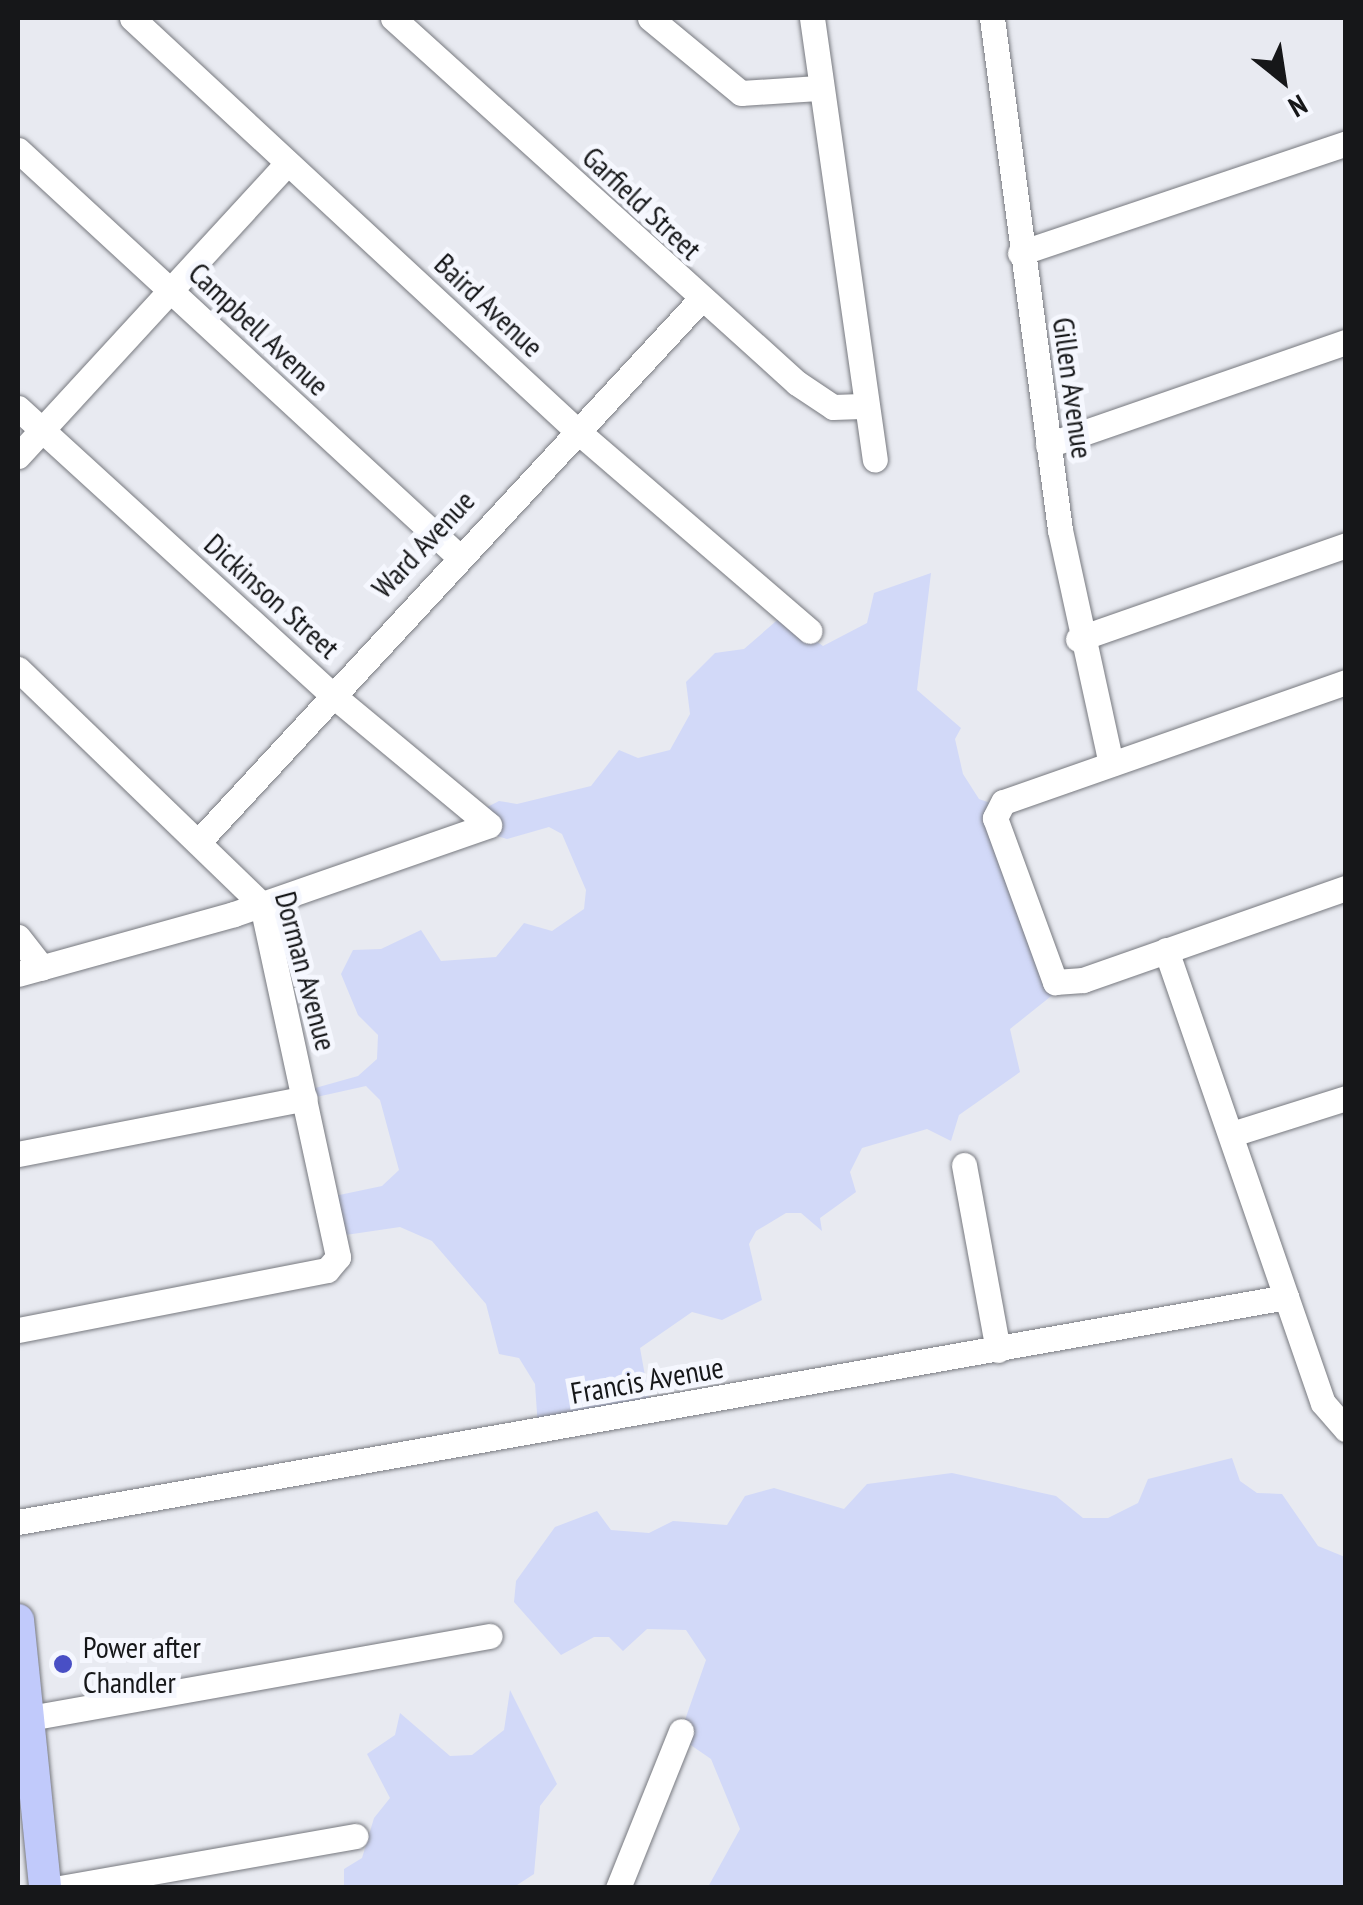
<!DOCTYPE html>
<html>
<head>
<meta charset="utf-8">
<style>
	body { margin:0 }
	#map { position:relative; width:1363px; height:1905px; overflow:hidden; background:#e8eaf1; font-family:"PT Sans Narrow",sans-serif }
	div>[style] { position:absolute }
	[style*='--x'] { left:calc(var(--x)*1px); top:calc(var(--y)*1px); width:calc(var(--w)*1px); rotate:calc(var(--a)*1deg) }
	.green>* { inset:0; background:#d2d9f8 }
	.roads { filter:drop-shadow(0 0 2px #77797f) drop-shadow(0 0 2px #77797f) }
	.minor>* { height:25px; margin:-12.5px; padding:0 12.5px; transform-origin:12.5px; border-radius:12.5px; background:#fff }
	.major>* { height:32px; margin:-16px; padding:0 16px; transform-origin:16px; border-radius:16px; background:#c1cafb }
	.dots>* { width:28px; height:28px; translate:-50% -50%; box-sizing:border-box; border:5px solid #f5f7fe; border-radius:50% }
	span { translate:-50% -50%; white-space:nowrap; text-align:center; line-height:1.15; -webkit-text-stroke:10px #f5f7fe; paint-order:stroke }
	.street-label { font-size:30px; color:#161719 }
	.poi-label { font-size:30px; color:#161719 }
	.left { translate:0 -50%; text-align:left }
	.frame { position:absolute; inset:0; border:20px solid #161719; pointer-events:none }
	.north { position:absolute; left:1233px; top:30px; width:100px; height:100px; -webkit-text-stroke:8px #f5f7fe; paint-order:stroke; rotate:150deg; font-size:28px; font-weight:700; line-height:40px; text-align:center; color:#161719 }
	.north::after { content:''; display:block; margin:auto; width:35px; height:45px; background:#161719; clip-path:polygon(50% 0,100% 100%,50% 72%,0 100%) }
</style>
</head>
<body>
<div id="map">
	<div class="green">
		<i style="clip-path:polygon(931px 573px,917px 690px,961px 728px,955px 739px,963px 774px,979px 799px,996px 805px,1055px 993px,1010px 1029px,1020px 1072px,959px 1115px,951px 1141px,927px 1129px,862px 1148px,850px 1172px,856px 1192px,820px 1218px,822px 1231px,801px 1213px,786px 1213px,756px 1231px,749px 1244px,762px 1300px,722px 1320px,692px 1312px,640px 1348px,651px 1409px,538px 1428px,535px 1384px,519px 1358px,499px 1354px,486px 1304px,432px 1241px,400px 1227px,332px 1237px,325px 1198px,382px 1186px,399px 1170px,380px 1100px,366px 1086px,303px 1100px,301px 1092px,358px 1076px,377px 1059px,378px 1035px,358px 1015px,341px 974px,353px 950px,381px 949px,421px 930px,441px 961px,496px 957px,524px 923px,552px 931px,584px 909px,586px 890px,562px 834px,549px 827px,507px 839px,471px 828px,466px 818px,499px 801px,517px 804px,591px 786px,619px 750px,638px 758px,670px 750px,690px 714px,686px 682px,715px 653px,744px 649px,782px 616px,823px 646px,867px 623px,874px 593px)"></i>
		<i style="clip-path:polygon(1232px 1458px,1240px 1481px,1257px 1493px,1282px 1494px,1318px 1546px,1345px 1557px,1345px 1887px,708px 1887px,740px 1829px,711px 1759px,679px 1737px,706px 1660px,686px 1630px,647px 1629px,623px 1651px,609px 1637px,594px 1637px,561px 1655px,514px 1602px,516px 1581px,555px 1527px,597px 1511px,611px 1530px,649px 1533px,673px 1521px,727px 1525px,745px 1496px,774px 1488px,844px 1509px,867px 1484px,952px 1473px,1056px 1496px,1083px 1518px,1108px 1518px,1138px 1503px,1148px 1479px)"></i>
		<i style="clip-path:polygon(510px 1690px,557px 1784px,540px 1806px,534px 1874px,514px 1887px,344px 1888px,344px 1869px,362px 1858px,374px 1818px,390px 1798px,367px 1754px,395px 1735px,400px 1713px,450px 1756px,472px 1755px,504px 1730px)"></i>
	</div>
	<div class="roads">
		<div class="minor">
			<i style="--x:132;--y:18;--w:606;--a:42.86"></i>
			<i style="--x:576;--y:430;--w:308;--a:40.7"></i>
			<i style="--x:393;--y:18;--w:544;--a:42.1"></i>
			<i style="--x:797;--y:383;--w:43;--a:33.7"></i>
			<i style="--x:833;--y:407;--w:29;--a:-2"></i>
			<i style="--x:650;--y:18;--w:118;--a:39.5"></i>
			<i style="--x:741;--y:93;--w:77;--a:-3.7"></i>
			<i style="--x:812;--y:18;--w:446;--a:81.9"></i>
			<i style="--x:992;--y:18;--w:516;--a:82.43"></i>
			<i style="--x:1060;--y:530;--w:239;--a:77.7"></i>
			<i style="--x:18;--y:150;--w:597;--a:42.69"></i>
			<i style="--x:1020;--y:253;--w:344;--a:-18.6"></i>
			<i style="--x:18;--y:408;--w:421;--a:42.4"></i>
			<i style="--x:329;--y:692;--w:208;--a:39.7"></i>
			<i style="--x:1048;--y:445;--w:315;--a:-19.1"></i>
			<i style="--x:18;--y:456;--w:398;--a:-47.4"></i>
			<i style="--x:1078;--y:639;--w:284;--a:-19.3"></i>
			<i style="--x:18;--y:669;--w:339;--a:44"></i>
			<i style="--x:262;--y:905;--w:360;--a:77.8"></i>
			<i style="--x:338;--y:1257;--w:17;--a:130"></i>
			<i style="--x:327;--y:1270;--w:315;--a:169"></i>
			<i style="--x:1346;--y:682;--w:363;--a:160.7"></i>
			<i style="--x:1003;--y:802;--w:18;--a:117"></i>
			<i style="--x:995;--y:818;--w:175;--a:69.9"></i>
			<i style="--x:1055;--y:982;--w:28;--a:-4"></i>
			<i style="--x:1083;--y:980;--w:279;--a:-19.3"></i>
			<i style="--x:201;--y:839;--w:735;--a:-47.21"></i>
			<i style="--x:18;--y:937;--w:39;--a:52"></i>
			<i style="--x:1166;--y:950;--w:479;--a:70.9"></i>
			<i style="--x:1323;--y:1403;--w:35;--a:49"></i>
			<i style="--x:18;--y:974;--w:224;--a:-15.5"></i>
			<i style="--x:234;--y:914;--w:270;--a:-19.2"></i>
			<i style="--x:1232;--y:1134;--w:120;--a:-17.5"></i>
			<i style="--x:18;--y:1154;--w:292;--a:-11"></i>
			<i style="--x:964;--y:1165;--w:188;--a:79.6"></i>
			<i style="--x:18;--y:1522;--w:1288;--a:-10.06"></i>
			<i style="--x:18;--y:1720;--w:479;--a:-10.1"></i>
			<i style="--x:61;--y:1888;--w:299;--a:-10"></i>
			<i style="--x:618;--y:1888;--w:169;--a:-68.1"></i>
		</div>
		<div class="major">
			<i style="--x:18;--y:1620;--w:269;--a:84.2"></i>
		</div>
	</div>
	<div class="dots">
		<i style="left:63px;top:1664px;background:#494fc5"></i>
	</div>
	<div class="street-label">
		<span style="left:642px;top:203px;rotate:43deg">Garfield Street</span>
		<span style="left:489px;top:305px;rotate:43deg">Baird Avenue</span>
		<span style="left:259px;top:329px;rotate:43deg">Campbell Avenue</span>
		<span style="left:1073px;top:388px;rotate:82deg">Gillen Avenue</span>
		<span style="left:423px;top:544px;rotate:-47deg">Ward Avenue</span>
		<span style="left:272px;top:596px;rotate:42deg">Dickinson Street</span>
		<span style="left:306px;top:971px;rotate:75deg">Dorman Avenue</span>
		<span style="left:647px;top:1380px;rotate:-10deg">Francis Avenue</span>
	</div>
	<div class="poi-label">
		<span class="left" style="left:83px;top:1664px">Power after<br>Chandler</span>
	</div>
	<div class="frame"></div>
	<div class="north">N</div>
</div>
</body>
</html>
